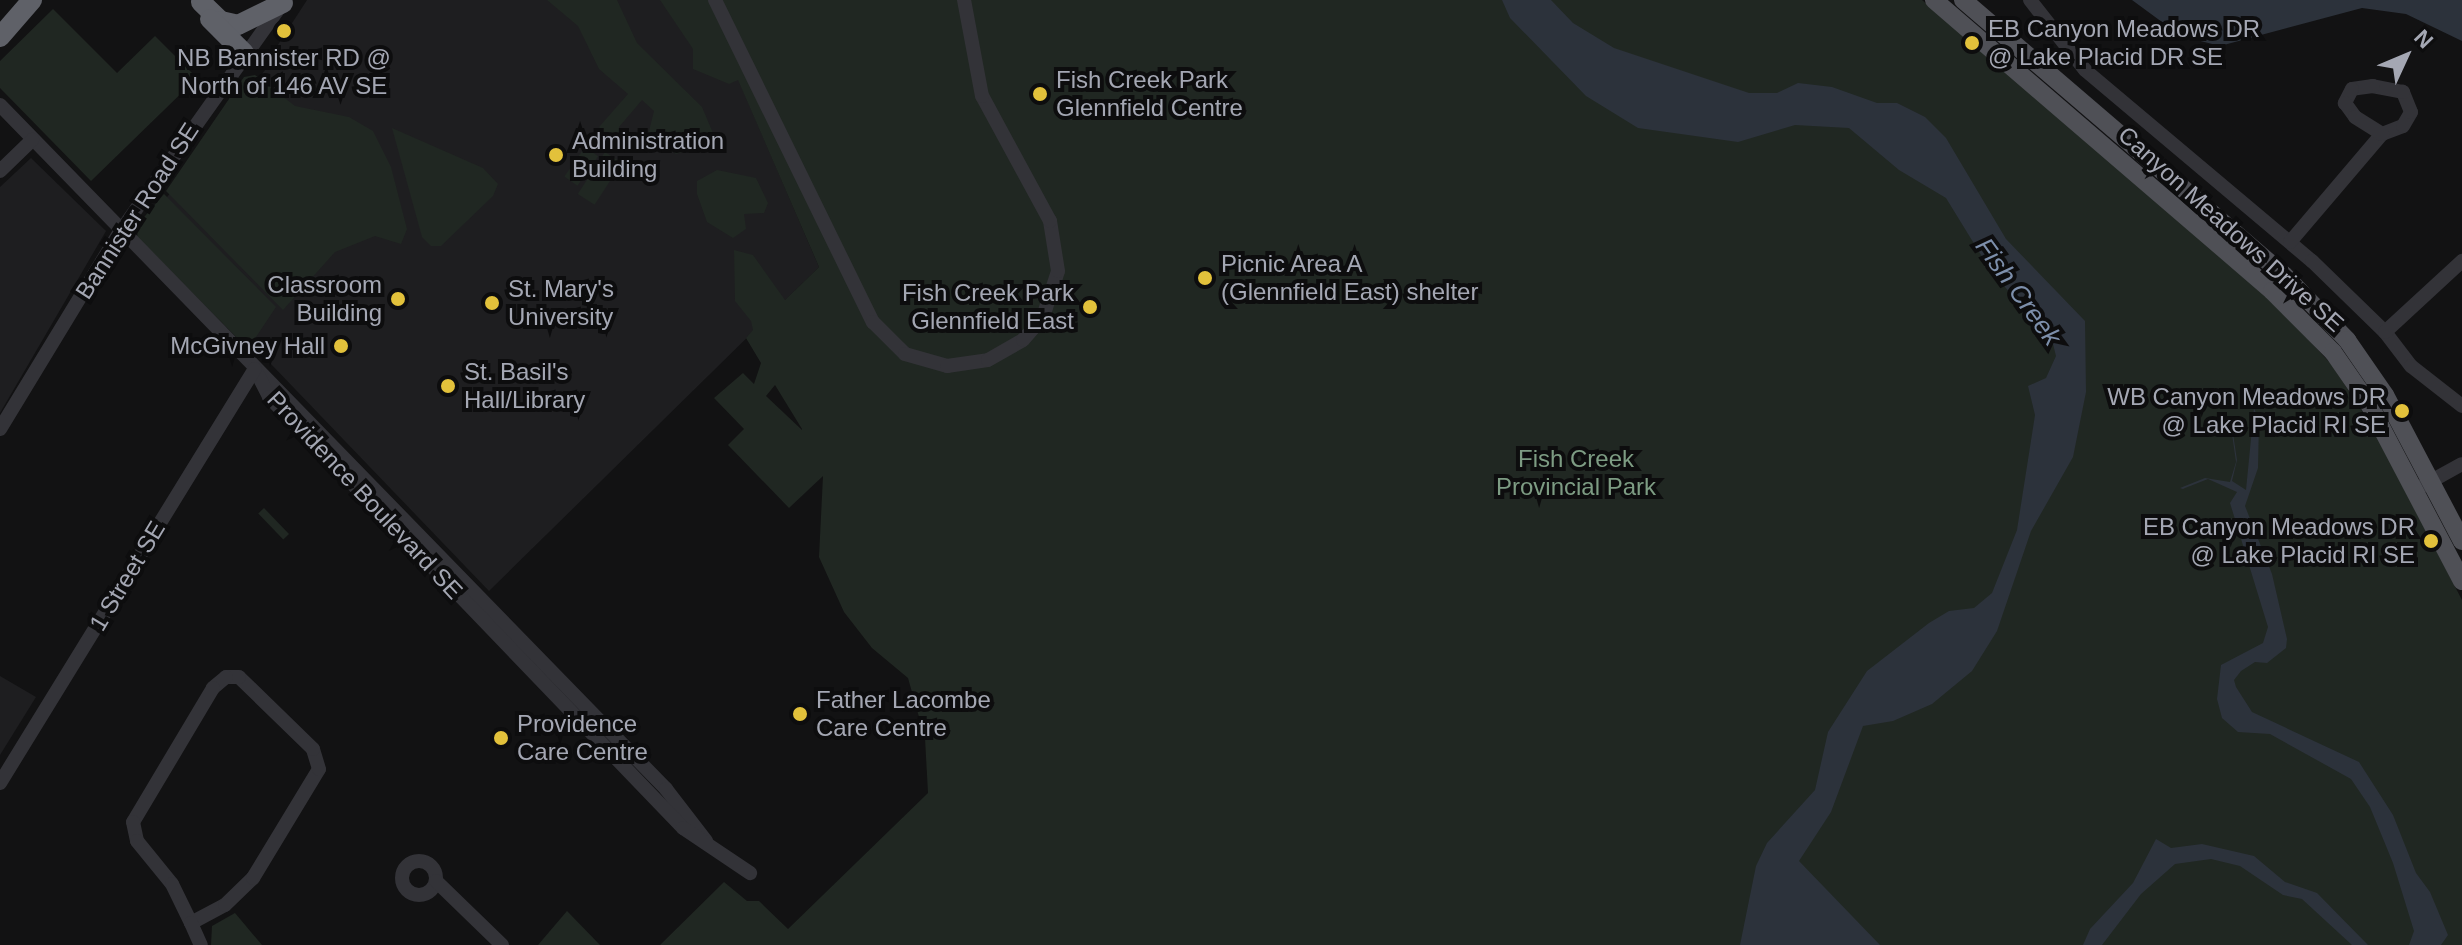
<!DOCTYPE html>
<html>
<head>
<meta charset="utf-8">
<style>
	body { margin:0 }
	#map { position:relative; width:2462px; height:945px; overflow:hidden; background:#121213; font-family:Arial,sans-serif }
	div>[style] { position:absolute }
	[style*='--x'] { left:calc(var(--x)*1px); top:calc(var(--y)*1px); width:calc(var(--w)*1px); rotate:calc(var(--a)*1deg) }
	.built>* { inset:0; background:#1e1e20 }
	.green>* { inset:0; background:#202722; transform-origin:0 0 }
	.water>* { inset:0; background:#2c323b }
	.minor>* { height:14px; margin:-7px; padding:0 7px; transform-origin:7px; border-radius:7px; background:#333338 }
	.minor>.ring { margin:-7px; padding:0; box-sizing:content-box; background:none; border:14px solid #333338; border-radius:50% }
	.major>* { height:18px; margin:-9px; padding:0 9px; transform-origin:9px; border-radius:9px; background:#4f5056 }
	.highway>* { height:20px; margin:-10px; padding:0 10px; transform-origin:10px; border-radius:10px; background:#5f6168 }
	.dots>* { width:22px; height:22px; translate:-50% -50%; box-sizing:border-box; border:4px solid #0d0d0e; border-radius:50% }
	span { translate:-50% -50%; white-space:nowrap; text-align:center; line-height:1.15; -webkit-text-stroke:8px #0d0d0e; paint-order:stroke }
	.poi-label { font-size:24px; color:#a4a7b3 }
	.left { translate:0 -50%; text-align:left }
	.right { translate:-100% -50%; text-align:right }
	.street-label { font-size:24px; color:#a4a7b3 }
	.park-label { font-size:24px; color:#7d9c83 }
	.water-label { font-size:26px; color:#7d8fab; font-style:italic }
	.north { position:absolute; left:2366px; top:16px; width:80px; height:80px; -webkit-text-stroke:6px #0d0d0e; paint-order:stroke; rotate:46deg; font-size:22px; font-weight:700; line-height:32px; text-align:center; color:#a4a7b3 }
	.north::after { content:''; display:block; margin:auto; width:28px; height:36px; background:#a4a7b3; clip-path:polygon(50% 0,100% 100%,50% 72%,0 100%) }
</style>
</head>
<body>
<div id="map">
	<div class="built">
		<i style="clip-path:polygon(307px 0,690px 0,727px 53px,819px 267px,489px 591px,270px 363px,251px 352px,141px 239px,154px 214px,272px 61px,272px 54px)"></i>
		<i style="clip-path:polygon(31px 158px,106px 231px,0 413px,0 187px)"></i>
		<i style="clip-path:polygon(0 676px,36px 697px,0 755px)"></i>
	</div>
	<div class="green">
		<i style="clip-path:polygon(547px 0,617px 0,637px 43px,702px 107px,713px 133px,708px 144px,676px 154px,666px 147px,675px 139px,666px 131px,652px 151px,648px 135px,654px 111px,642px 100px,619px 127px,621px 142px,613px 142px,599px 127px,628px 94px,599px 69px,578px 26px)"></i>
		<i style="clip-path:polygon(evenodd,660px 0,1922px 0,2278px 307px,2331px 364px,2368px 420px,2462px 600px,2462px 945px,660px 945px,724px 882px,747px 901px,759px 901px,788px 929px,928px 793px,925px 738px,908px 678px,872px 648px,844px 612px,819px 557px,823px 476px,789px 508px,728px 445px,744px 429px,714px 398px,743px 373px,754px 384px,761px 363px,746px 338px,753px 330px,751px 321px,735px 301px,734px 250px,753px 255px,785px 300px,819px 267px,738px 80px,729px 84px,693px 69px,693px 49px,660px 0,775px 385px,802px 429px,802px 430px,766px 396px,775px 385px)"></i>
		<i style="clip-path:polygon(53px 9px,117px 73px,155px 36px,197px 78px,91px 181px,0 88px,0 61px)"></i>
		<i style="clip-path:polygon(255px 75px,295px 106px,349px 117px,373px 131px,391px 167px,407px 229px,401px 244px,375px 236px,335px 252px,283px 310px,166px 191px,244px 77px)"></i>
		<i style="clip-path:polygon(392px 128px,483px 168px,498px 184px,493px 196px,441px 246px,431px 246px,422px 237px)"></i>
		<i style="left:585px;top:147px;width:16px;height:36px;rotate:35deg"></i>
		<i style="left:605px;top:152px;width:20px;height:50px;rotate:33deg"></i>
		<i style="clip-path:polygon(717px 170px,756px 178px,768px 203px,764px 213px,744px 214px,746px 229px,733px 238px,707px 222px,697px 194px,697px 181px)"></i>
		<i style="clip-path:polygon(164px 194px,276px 307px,248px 349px,137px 237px,139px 223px)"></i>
		<i style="left:264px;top:508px;width:36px;height:8px;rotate:46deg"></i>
		<i style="clip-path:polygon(567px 911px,600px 945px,538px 945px)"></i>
		<i style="clip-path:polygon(235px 913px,262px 945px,211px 945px,212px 926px)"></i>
	</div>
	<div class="water">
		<i style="clip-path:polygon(1502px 0,1551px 0,1573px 23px,1614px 48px,1749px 93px,1777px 93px,1798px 83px,1832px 87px,1877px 103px,1897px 103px,1925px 117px,1946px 138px,2006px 239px,2085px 321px,2086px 392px,2073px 457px,2031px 531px,1997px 631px,1972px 671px,1932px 704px,1893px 721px,1863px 726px,1831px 812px,1799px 861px,1880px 945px,1740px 945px,1756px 866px,1767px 843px,1815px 790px,1828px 732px,1867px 671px,1929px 623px,1949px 611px,1974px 608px,1992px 593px,2017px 530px,2035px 415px,2028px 386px,2046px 378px,2056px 356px,2053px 344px,1989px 268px,1946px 198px,1899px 170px,1849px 128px,1795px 125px,1738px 142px,1638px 128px,1586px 96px,1510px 18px)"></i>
		<i style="clip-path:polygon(2132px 0,2462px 0,2462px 41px,2406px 14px,2362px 8px,2220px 46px,2181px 36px)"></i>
		<i style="clip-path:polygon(2254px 408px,2259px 421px,2258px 468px,2245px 506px,2272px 574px,2287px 639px,2286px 648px,2267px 663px,2255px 662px,2241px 671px,2234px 680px,2236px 687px,2252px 712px,2359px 762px,2393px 815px,2416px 873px,2430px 892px,2448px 935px,2441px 945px,2409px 945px,2414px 931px,2393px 863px,2370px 807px,2351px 779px,2270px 734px,2238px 732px,2222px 718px,2217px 699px,2221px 665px,2263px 643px,2268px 627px,2230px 503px,2237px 492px,2208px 479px,2185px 488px,2183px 489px,2180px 488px,2205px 478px,2230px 482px,2236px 462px,2231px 427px,2224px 422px,2214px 429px,2205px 422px,2214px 428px,2224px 421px,2232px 427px,2237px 460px,2232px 481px,2246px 490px)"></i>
		<i style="clip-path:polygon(2156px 839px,2171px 848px,2202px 844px,2254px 856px,2285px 882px,2317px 893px,2368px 945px,2352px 945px,2302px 899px,2283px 895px,2240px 866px,2211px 859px,2175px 864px,2141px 894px,2102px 945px,2083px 945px,2090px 929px,2133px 883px)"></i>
	</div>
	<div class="minor">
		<i style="--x:715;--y:0;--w:359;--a:63.9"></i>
		<i style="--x:873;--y:322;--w:45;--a:45"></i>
		<i style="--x:905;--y:354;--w:44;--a:15.9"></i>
		<i style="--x:947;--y:366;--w:41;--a:-8.3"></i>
		<i style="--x:988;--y:360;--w:40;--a:-29.7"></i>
		<i style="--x:1023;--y:340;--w:30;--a:-49"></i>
		<i style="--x:1043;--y:317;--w:48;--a:-71.9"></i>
		<i style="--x:1058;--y:271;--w:51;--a:-99.1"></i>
		<i style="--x:1050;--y:221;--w:142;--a:-118.5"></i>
		<i style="--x:982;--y:96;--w:98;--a:-100.6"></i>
		<i style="--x:2030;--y:0;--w:89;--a:51.8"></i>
		<i style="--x:2085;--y:70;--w:297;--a:40.1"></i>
		<i style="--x:2312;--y:261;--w:102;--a:44.2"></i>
		<i style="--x:2385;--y:332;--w:43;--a:52.6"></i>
		<i style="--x:2411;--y:366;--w:65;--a:38.1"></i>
		<i style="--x:0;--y:105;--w:955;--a:45.76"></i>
		<i style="--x:666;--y:789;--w:66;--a:52.4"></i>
		<i style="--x:0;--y:171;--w:45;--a:-44.1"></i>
		<i style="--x:2290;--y:242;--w:142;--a:-49.6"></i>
		<i style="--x:2382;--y:134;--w:22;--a:-21"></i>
		<i style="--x:2403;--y:126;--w:16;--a:-60"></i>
		<i style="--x:2411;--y:112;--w:22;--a:-112"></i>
		<i style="--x:2403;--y:92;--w:31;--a:-169"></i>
		<i style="--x:2373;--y:86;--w:21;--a:172"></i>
		<i style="--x:2352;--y:89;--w:16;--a:117"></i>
		<i style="--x:2345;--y:103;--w:17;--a:54"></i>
		<i style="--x:2355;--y:117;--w:32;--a:32"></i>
		<i style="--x:2385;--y:332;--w:105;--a:-42.7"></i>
		<i style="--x:255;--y:369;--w:31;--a:63"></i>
		<i style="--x:269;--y:397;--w:598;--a:46.15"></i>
		<i style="--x:683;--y:828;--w:81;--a:33.9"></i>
		<i style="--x:0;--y:429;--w:231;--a:-58.7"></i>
		<i style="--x:120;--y:232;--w:276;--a:-54.6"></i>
		<i style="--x:2424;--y:485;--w:43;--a:-28.9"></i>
		<i style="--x:0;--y:783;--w:486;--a:-58.4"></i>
		<i class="ring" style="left:402px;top:861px;width:20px;height:20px"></i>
		<i style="--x:436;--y:881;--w:92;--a:44.1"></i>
		<i style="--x:191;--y:923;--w:38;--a:-28"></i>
		<i style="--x:225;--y:905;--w:39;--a:-44"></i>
		<i style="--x:253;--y:878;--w:127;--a:-58.8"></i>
		<i style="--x:319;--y:769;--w:21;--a:-107"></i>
		<i style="--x:313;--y:749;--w:103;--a:-135.8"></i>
		<i style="--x:239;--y:677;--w:13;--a:180"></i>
		<i style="--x:226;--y:677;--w:17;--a:140"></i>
		<i style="--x:213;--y:688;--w:156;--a:120.8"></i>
		<i style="--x:133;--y:822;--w:19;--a:78"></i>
		<i style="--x:137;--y:841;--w:55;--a:50.9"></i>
		<i style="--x:172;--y:884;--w:43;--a:64"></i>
		<i style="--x:191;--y:923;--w:24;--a:66"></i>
	</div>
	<div class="major">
		<i style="--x:1934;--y:0;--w:446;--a:40.7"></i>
		<i style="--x:2272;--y:291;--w:86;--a:45"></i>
		<i style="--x:2333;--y:352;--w:63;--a:55.3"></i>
		<i style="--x:2369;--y:404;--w:200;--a:62.3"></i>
		<i style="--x:1963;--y:0;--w:423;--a:40.6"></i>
		<i style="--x:2284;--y:275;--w:91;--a:45.9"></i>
		<i style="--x:2347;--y:340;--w:67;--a:55.4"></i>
		<i style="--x:2385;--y:395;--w:165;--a:62.2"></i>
	</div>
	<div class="highway">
		<i style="--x:201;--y:2;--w:28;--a:44"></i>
		<i style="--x:221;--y:21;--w:17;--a:13"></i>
		<i style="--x:238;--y:25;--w:50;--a:-26.1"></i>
		<i style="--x:210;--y:19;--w:48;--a:45"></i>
		<i style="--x:0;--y:37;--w:49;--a:-49.1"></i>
	</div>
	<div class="dots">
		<i style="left:284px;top:31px;background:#e2c13b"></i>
		<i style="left:1972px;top:43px;background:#e2c13b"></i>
		<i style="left:1040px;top:94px;background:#e2c13b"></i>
		<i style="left:556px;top:155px;background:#e2c13b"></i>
		<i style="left:1205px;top:278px;background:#e2c13b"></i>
		<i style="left:398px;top:299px;background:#e2c13b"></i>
		<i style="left:492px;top:303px;background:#e2c13b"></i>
		<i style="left:1090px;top:307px;background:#e2c13b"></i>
		<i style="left:341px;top:346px;background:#e2c13b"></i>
		<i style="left:448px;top:386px;background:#e2c13b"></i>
		<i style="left:2402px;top:411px;background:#e2c13b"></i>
		<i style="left:2431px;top:541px;background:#e2c13b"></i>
		<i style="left:800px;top:714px;background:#e2c13b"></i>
		<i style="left:501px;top:738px;background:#e2c13b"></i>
	</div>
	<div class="poi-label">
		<span class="left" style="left:1988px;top:43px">EB Canyon Meadows DR<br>@ Lake Placid DR SE</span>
		<span style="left:284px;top:72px">NB Bannister RD @<br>North of 146 AV SE</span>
		<span class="left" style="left:1056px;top:94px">Fish Creek Park<br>Glennfield Centre</span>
		<span class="left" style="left:572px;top:155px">Administration<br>Building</span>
		<span class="left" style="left:1221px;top:278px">Picnic Area A<br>(Glennfield East) shelter</span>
		<span class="right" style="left:382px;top:299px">Classroom<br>Building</span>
		<span class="left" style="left:508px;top:303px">St. Mary's<br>University</span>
		<span class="right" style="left:1074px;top:307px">Fish Creek Park<br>Glennfield East</span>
		<span class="right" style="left:325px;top:346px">McGivney Hall</span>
		<span class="left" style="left:464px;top:386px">St. Basil's<br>Hall/Library</span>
		<span class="right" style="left:2386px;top:411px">WB Canyon Meadows DR<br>@ Lake Placid RI SE</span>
		<span class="right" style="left:2415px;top:541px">EB Canyon Meadows DR<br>@ Lake Placid RI SE</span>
		<span class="left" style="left:816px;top:714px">Father Lacombe<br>Care Centre</span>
		<span class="left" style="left:517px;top:738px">Providence<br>Care Centre</span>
	</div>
	<div class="street-label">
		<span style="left:137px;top:211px;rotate:-57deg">Bannister Road SE</span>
		<span style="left:2231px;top:229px;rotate:42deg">Canyon Meadows Drive SE</span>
		<span style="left:365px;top:495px;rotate:47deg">Providence Boulevard SE</span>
		<span style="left:127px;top:576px;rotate:-59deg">1 Street SE</span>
	</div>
	<div class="park-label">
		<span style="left:1576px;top:473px">Fish Creek<br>Provincial Park</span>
	</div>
	<div class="water-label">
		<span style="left:2018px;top:292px;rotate:54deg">Fish Creek</span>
	</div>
	<div class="north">N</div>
</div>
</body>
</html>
